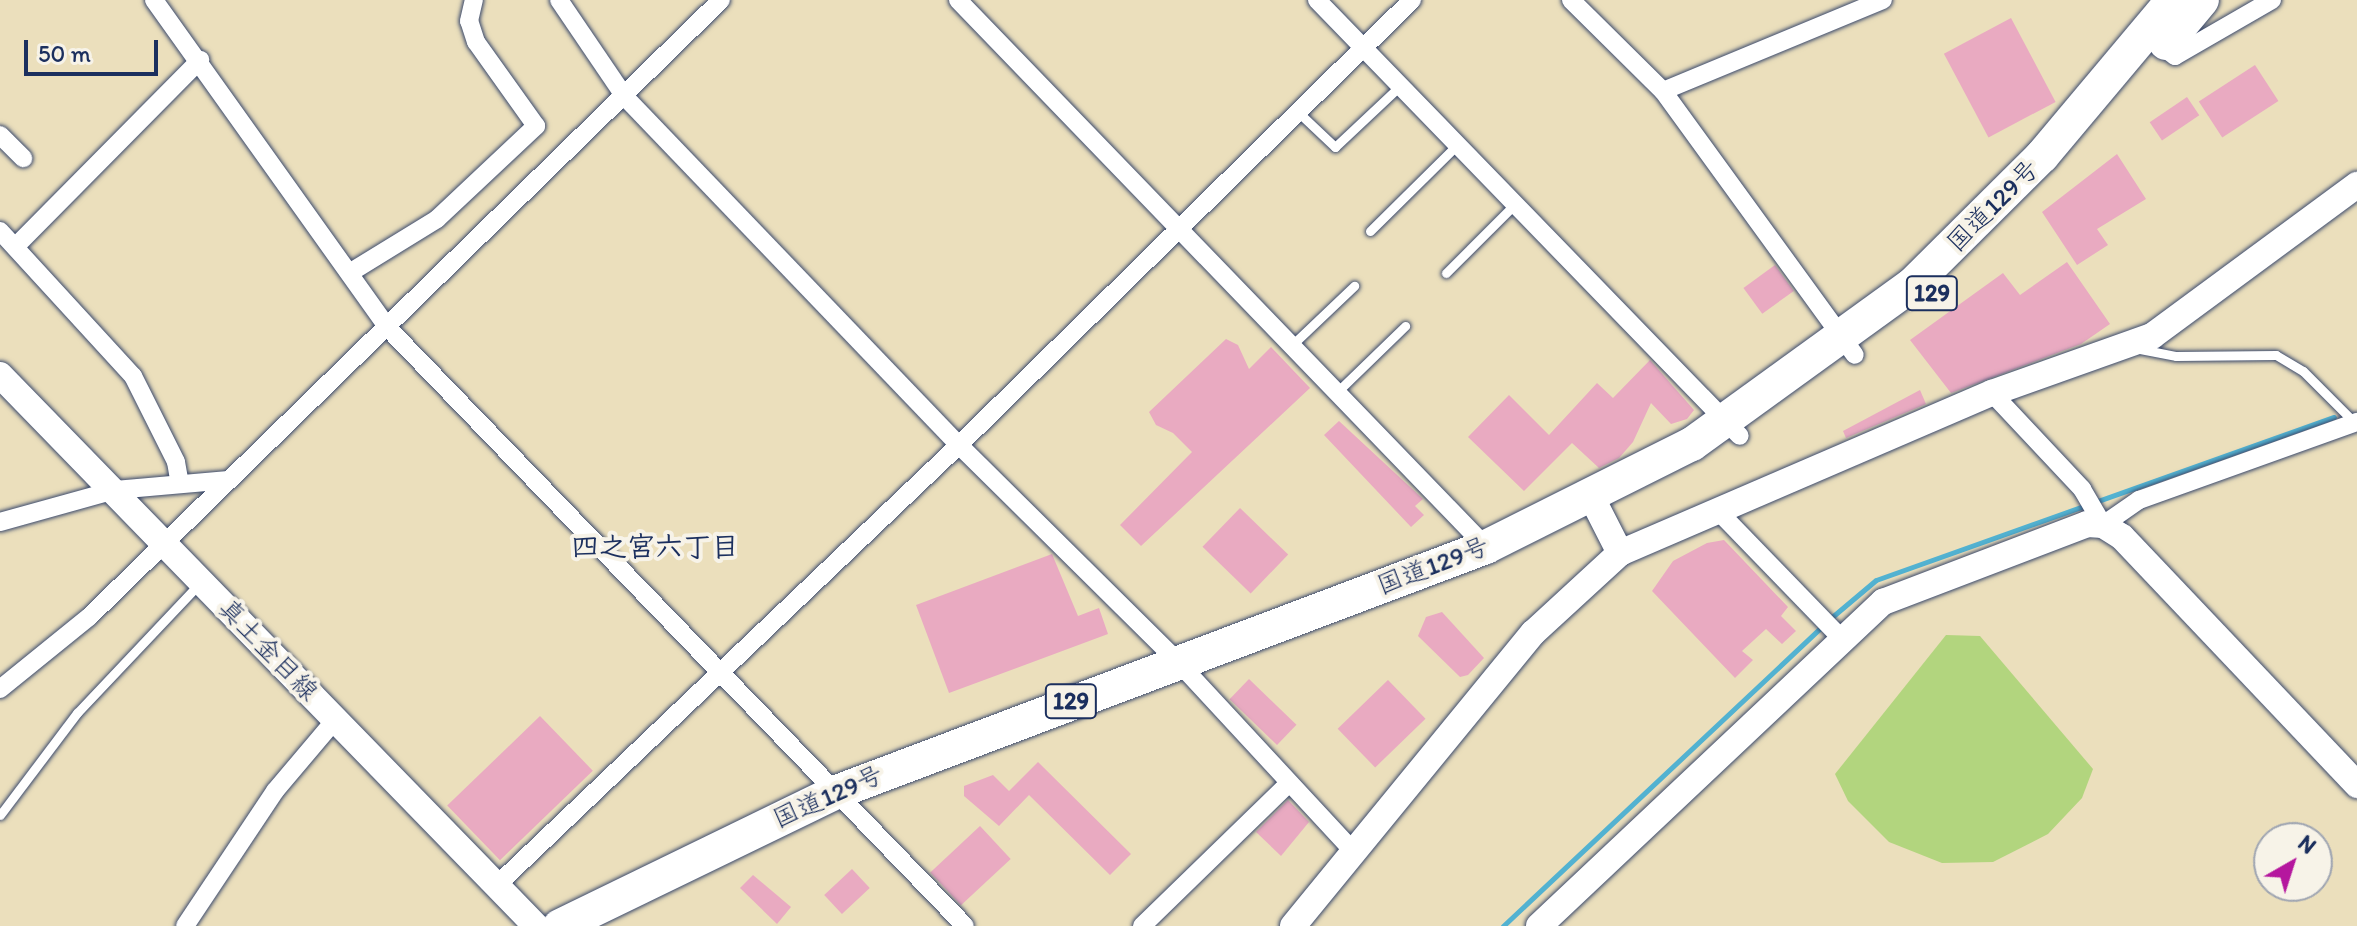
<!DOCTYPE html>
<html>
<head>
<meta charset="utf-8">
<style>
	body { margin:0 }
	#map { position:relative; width:2357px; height:926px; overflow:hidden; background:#ebdfbc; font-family:Itim,"Klee One",sans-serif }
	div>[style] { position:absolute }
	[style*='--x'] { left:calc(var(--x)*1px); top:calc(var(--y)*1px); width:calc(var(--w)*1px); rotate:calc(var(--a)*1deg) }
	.green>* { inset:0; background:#b2d57e }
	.stream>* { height:5px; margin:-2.5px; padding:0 2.5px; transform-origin:2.5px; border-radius:2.5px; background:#52b2d1 }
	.building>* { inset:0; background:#e9aac1; transform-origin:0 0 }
	.roads { filter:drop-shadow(0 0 2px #3a496c) drop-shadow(0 0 2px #3a496c) }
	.lane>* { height:9px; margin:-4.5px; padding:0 4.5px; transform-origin:4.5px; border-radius:4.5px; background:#fff }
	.street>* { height:18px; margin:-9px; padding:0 9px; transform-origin:9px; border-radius:9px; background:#fff }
	.secondary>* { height:26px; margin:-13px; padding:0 13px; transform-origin:13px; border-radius:13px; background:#fff }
	.highway>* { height:34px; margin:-17px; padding:0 17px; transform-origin:17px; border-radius:17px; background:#fff }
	span { translate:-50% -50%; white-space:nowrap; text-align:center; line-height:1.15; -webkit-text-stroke:8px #f7f3e8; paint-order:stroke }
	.shield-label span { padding:2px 6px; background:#f7f3e8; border:2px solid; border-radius:6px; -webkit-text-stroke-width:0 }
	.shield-label { font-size:24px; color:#1b2f5e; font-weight:700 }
	.street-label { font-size:26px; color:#1b2f5e }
	.neighbourhood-label { font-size:28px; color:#1b2f5e; font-weight:700 }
	.north { position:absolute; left:2253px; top:822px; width:80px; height:80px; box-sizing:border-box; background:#f7f3e8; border:2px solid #9fa5b1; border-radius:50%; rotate:39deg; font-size:22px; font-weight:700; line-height:32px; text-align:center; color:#1b2f5e }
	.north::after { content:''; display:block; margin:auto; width:28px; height:36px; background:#b5179e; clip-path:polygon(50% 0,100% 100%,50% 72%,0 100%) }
	.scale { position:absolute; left:24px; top:40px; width:134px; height:36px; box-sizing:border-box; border:4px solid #1b2f5e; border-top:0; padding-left:10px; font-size:24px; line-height:28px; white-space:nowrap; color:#1b2f5e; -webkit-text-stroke:6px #f7f3e8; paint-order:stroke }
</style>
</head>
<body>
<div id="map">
	<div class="green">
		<i style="clip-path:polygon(1946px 635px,1980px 636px,2093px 769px,2082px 798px,2048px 834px,1993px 862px,1942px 863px,1889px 842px,1848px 801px,1835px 774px)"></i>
	</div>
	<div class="stream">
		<i style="--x:1832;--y:617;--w:57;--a:-40.1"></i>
		<i style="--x:1876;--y:580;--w:486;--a:-19.6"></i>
		<i style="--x:1503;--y:926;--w:438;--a:-43.2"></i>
	</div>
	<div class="building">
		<i style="left:2011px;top:18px;width:95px;height:76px;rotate:62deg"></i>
		<i style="left:2255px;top:65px;width:43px;height:67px;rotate:57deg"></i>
		<i style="left:2187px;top:97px;width:22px;height:45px;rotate:56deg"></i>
		<i style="clip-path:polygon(2117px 154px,2146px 199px,2097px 229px,2108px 245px,2077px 265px,2042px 212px)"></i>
		<i style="clip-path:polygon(2067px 262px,2110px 324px,2081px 344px,1951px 393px,1910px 340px,2003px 273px,2020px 295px)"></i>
		<i style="left:1775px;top:265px;width:32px;height:39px;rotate:54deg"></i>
		<i style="clip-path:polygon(1226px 339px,1238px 345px,1249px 369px,1271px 347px,1310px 388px,1141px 546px,1120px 525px,1192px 452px,1173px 433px,1156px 425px,1149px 412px)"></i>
		<i style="clip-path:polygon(1650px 360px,1694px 410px,1687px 419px,1671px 424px,1651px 403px,1633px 442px,1619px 458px,1599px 468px,1572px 443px,1524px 491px,1468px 437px,1509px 395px,1549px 435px,1597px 383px,1613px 398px)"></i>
		<i style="clip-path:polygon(1920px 390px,1926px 404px,1846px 438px,1843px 431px)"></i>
		<i style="clip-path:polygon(1339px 421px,1423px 499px,1415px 506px,1424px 515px,1411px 527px,1324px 435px)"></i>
		<i style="left:1240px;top:508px;width:67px;height:54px;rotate:44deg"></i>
		<i style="clip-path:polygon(1724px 540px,1788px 607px,1781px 616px,1796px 631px,1782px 644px,1766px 629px,1742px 651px,1753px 660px,1735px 678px,1652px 591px,1673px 561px,1707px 543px)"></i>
		<i style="clip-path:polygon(1052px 554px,1078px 616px,1099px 608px,1108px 634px,949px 693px,916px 605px)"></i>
		<i style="clip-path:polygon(1442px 612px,1484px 658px,1468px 675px,1460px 677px,1418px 636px,1426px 617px)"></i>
		<i style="left:1249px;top:679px;width:66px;height:28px;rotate:44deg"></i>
		<i style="left:1388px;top:680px;width:54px;height:70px;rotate:46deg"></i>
		<i style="left:540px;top:716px;width:76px;height:129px;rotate:46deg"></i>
		<i style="clip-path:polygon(1038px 762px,1131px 854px,1110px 875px,1029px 795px,999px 826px,964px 796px,964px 786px,993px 775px,1009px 791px)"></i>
		<i style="clip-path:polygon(1288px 800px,1309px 822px,1281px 856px,1256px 832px)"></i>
		<i style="left:980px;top:826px;width:45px;height:68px;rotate:47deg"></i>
		<i style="left:852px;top:869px;width:26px;height:38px;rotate:47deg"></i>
		<i style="clip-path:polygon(753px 875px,791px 907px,777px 924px,740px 888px)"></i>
	</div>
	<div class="roads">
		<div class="lane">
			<i style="--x:1298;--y:112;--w:51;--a:43.4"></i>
			<i style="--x:1335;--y:147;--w:89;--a:-43.2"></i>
			<i style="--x:1370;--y:231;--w:122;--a:-44.7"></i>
			<i style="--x:1446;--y:273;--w:98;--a:-45"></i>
			<i style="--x:1292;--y:345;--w:86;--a:-43.6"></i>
			<i style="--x:2140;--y:349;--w:37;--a:11"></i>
			<i style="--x:2176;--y:356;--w:100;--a:-0.6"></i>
			<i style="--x:2276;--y:355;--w:31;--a:31"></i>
			<i style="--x:2303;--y:371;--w:74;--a:45"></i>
			<i style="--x:1337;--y:392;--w:95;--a:-44.1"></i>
			<i style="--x:0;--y:815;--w:128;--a:-53"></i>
			<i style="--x:77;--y:713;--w:178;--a:-46.6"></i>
		</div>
		<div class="street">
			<i style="--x:154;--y:0;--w:402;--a:54.5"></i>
			<i style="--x:387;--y:327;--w:832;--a:46.02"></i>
			<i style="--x:559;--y:0;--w:117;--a:55.8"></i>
			<i style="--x:625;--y:97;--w:482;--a:46.2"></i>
			<i style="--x:959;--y:445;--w:308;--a:44.7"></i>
			<i style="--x:1178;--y:662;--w:255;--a:47.2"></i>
			<i style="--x:958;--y:0;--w:760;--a:46.01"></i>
			<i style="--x:1317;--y:0;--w:607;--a:45.87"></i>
			<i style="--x:1571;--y:0;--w:129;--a:44.7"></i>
			<i style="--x:1663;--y:91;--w:238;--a:-22.5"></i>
			<i style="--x:2163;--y:47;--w:15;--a:37"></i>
			<i style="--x:2175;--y:56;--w:112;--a:-30"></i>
			<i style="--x:1663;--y:91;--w:326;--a:54"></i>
			<i style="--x:0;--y:135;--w:33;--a:45"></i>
			<i style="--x:0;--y:231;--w:197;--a:47.5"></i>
			<i style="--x:133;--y:376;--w:96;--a:63.4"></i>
			<i style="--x:176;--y:462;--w:22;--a:80"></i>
			<i style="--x:16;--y:246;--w:262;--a:-45.3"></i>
			<i style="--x:351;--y:272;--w:101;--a:-31.6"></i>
			<i style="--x:437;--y:219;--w:136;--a:-43.2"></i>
			<i style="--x:536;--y:126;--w:103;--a:-125.5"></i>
			<i style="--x:476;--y:42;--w:22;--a:-108"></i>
			<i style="--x:469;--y:21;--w:22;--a:-77"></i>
			<i style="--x:1992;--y:393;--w:132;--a:46.8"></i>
			<i style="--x:2082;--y:489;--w:42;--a:59.7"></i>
			<i style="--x:2103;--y:525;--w:44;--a:-34.8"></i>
			<i style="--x:2139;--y:500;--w:232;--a:-19.7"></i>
			<i style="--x:1719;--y:512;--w:174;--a:45.9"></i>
			<i style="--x:0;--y:522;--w:119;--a:-15.5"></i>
			<i style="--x:115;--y:490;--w:114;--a:-5"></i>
			<i style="--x:0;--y:689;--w:114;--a:-39"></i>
			<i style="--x:89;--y:617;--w:883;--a:-44.31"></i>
			<i style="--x:496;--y:886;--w:639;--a:-43.61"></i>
			<i style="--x:959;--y:445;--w:635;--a:-44.49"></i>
			<i style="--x:185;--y:926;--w:162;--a:-56.3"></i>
			<i style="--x:275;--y:791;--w:93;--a:-49.8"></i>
			<i style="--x:1142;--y:926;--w:205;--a:-44.2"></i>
		</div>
		<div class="secondary">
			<i style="--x:0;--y:375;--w:769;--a:45.79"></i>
			<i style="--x:1592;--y:498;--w:62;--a:63"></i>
			<i style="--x:1293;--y:926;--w:379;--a:-50.7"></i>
			<i style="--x:1533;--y:633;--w:118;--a:-42.6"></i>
			<i style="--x:1620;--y:553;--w:405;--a:-23.3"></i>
			<i style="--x:1992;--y:393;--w:170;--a:-19.6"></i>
			<i style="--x:2152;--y:336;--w:255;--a:-36.4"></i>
			<i style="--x:1539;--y:926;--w:473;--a:-43.3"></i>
			<i style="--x:1883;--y:602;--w:218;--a:-20.9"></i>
			<i style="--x:2087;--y:524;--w:16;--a:4"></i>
			<i style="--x:2103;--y:525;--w:22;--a:32"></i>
			<i style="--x:2122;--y:537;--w:342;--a:46.5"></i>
		</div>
		<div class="highway">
			<i style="--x:2166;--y:43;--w:56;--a:-50.1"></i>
			<i style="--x:560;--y:926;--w:305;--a:-25.9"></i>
			<i style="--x:834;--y:793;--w:697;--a:-20.67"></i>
			<i style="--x:1486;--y:547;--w:230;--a:-26.6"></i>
			<i style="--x:1692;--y:444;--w:273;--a:-35.9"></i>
			<i style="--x:1913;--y:284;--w:182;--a:-44.8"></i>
			<i style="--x:2042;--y:156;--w:204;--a:-50"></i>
		</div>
	</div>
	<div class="shield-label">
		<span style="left:1932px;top:293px">129</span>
		<span style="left:1071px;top:701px">129</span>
	</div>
	<div class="street-label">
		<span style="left:1993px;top:206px;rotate:-45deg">国道129号</span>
		<span style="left:1433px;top:566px;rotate:-21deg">国道129号</span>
		<span style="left:268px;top:650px;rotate:46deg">真土金目線</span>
		<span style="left:828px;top:797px;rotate:-24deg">国道129号</span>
	</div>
	<div class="neighbourhood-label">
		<span style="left:655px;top:546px">四之宮六丁目</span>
	</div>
	<div class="north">N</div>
	<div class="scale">50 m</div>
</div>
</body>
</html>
